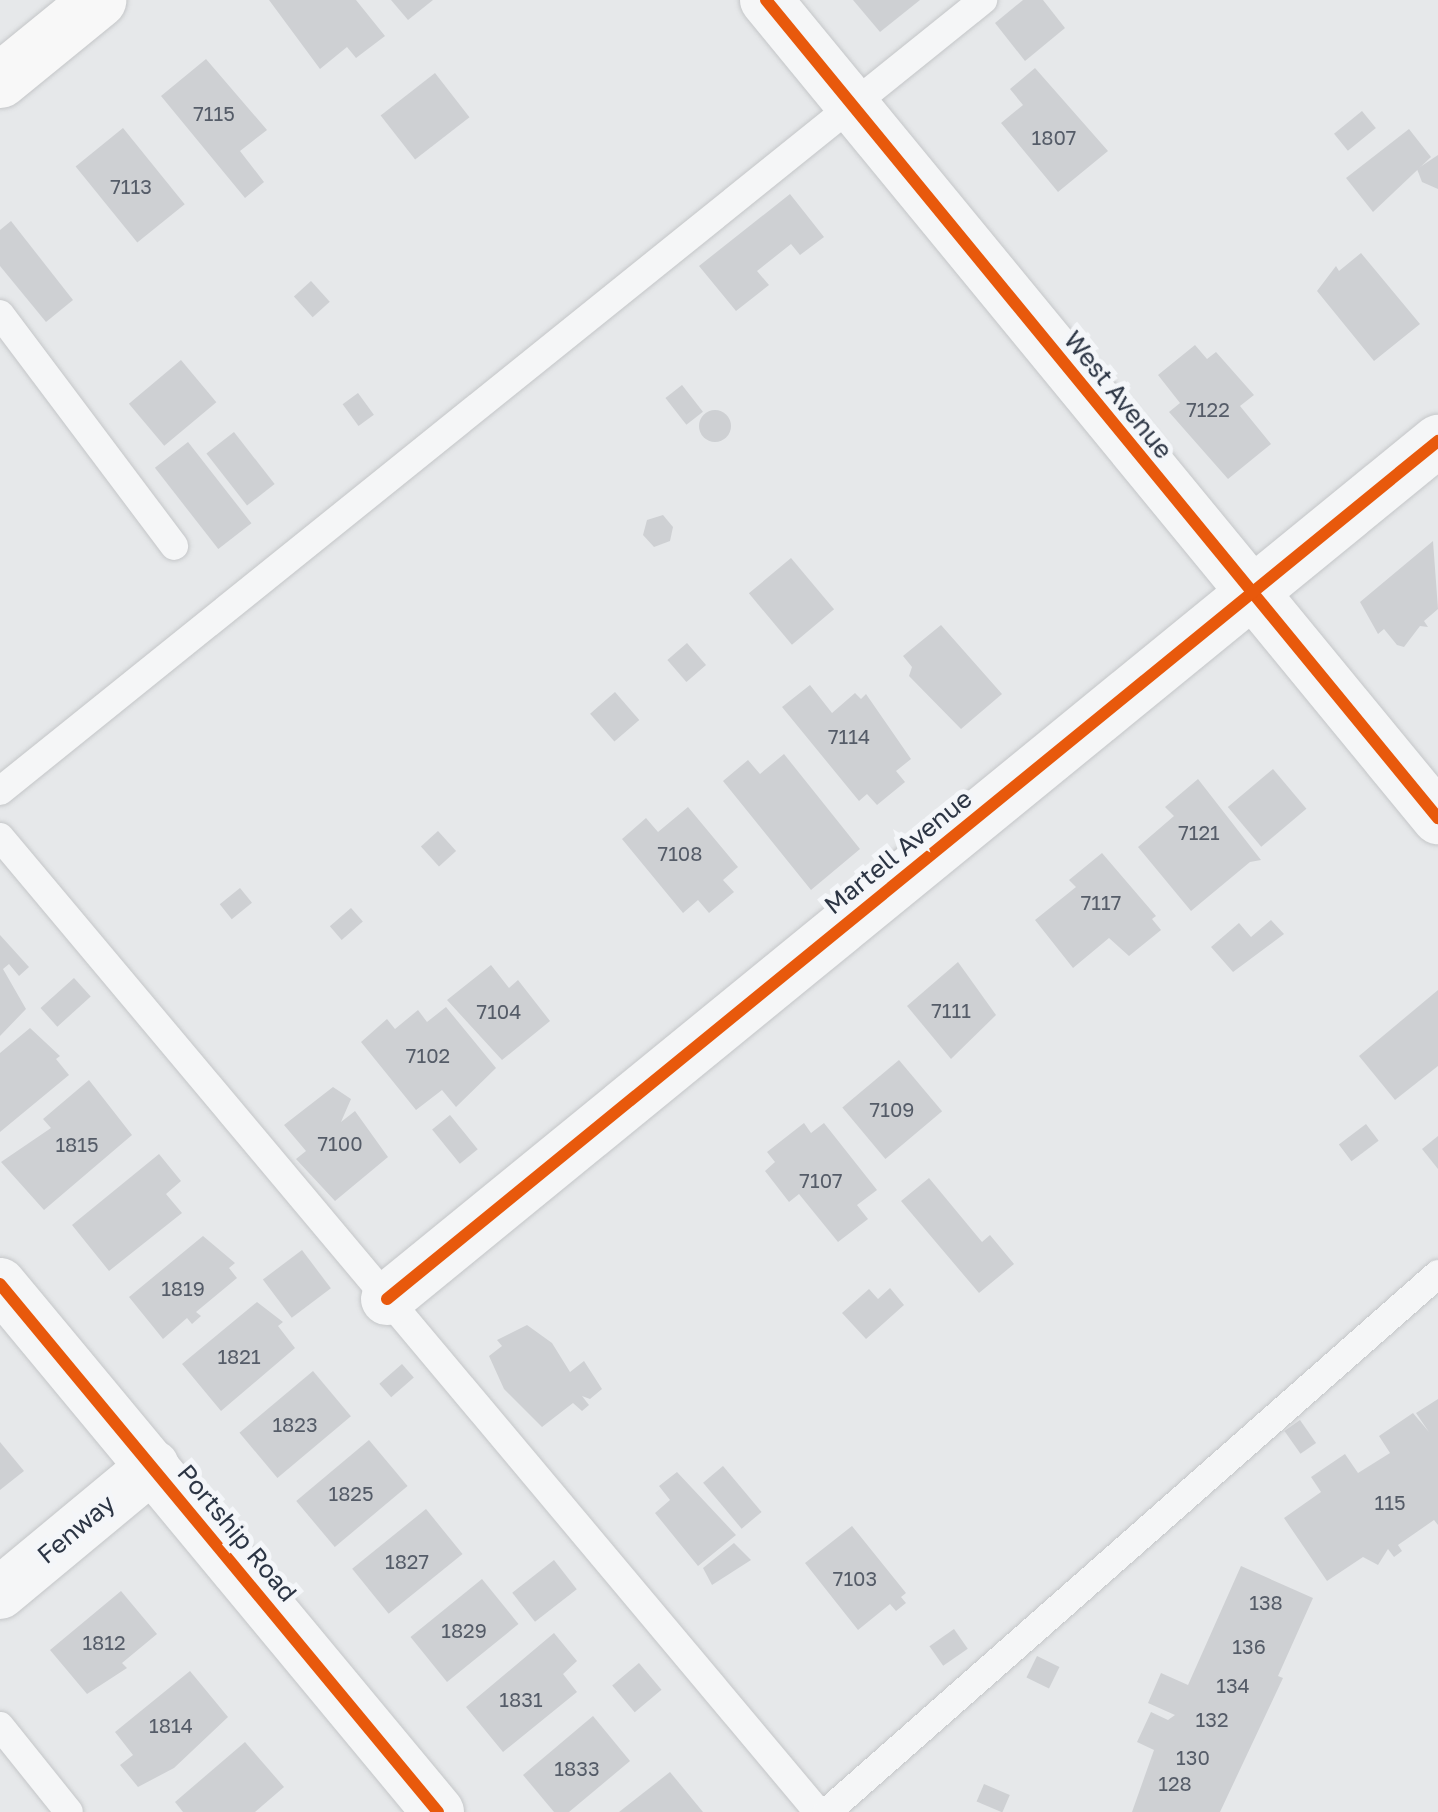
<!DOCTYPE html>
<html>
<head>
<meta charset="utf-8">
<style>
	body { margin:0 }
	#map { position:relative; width:1438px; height:1812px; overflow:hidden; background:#e6e8ea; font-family:"Golos Text",sans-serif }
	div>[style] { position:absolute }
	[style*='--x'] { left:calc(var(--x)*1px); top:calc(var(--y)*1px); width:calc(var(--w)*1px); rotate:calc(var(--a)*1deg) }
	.building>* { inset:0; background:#ced0d3; transform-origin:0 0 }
	.round { border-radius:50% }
	.roads { filter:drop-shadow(0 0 2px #c4c6c8) drop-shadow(0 0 2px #c4c6c8) }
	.service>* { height:28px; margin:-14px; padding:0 14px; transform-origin:14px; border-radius:14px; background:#f5f6f7 }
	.minor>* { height:52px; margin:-26px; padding:0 26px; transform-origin:26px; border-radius:26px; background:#f5f6f7 }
	.secondary>* { height:55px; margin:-27.5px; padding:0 27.5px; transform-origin:27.5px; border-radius:27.5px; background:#f8f8f8 }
	.cycleway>* { height:12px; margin:-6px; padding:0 6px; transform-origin:6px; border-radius:6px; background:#e8590c }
	span { translate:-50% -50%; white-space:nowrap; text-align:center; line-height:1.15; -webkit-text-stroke:10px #f4f6f9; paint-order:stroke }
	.number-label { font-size:20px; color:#555c68 }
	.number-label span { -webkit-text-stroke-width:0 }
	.street-label { font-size:25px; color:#2c3544 }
</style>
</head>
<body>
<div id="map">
	<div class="building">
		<i style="clip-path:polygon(269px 0,356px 0,385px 36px,356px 58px,347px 47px,320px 69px)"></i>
		<i style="clip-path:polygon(391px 0,433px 0,408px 20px)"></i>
		<i style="clip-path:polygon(853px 0,920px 0,880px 32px)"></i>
		<i style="clip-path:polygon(1023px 0,1043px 0,1065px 28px,1025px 61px,995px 23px)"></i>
		<i style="clip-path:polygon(206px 59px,267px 130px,240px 151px,264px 182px,245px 198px,161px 96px)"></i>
		<i style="clip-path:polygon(1035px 68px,1108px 151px,1058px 192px,1001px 123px,1023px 105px,1010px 89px)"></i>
		<i style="left:435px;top:73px;width:56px;height:69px;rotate:52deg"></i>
		<i style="left:1362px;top:111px;width:22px;height:36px;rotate:51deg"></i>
		<i style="left:123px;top:128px;width:98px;height:61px;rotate:51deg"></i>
		<i style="clip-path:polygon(1409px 129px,1431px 157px,1373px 212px,1346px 178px)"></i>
		<i style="clip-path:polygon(1438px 155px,1438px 189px,1422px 182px,1417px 169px)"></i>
		<i style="clip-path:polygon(790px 194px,824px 237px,800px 255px,791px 244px,757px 271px,769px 285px,736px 311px,699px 266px)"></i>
		<i style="clip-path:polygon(11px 221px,73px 300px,46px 322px,0 266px,0 230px)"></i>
		<i style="clip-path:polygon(1361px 253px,1420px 324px,1374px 361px,1317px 291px,1336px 266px,1339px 271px)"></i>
		<i style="left:311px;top:281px;width:28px;height:23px;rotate:48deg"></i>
		<i style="clip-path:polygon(1195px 345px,1207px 359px,1216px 352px,1254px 395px,1240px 406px,1271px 444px,1228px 479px,1169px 412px,1180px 403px,1158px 375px)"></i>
		<i style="left:181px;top:360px;width:55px;height:68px;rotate:50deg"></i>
		<i style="left:682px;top:385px;width:34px;height:21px;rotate:52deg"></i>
		<i style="left:358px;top:393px;width:27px;height:19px;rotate:54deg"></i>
		<i class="round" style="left:699px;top:410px;width:32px;height:32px"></i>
		<i style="left:234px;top:432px;width:66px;height:35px;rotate:52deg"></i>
		<i style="left:188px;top:442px;width:103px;height:42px;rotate:52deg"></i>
		<i style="clip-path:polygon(663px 515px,673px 527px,670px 541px,654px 547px,643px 535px,647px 520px)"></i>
		<i style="clip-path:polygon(1433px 541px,1438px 609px,1424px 621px,1428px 627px,1420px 626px,1404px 647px,1397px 645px,1384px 629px,1378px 634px,1360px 602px)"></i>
		<i style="left:791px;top:558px;width:67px;height:55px;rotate:50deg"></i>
		<i style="clip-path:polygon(941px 625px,1002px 694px,961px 729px,909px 676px,912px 667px,903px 656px)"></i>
		<i style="left:687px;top:643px;width:29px;height:26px;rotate:49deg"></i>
		<i style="clip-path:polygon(810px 685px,832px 713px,855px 693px,861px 699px,866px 694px,911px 759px,896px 771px,905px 782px,877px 805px,867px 794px,859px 801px,782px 707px)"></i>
		<i style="left:615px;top:692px;width:37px;height:33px;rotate:49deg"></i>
		<i style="clip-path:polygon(784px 754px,860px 849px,811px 890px,723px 781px,748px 760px,760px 774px)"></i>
		<i style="left:1273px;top:769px;width:52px;height:59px;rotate:50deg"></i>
		<i style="clip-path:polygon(1198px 779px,1261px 860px,1250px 862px,1191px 911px,1138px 847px,1174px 816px,1165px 807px)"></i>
		<i style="clip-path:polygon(688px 807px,738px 867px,723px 880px,734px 892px,709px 913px,698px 900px,683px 913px,622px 839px,646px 818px,658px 832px)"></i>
		<i style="left:438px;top:831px;width:27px;height:23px;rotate:48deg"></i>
		<i style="clip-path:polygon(1102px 853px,1156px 916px,1152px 919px,1161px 930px,1129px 956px,1109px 938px,1073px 968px,1035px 920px,1076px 887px,1069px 880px)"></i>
		<i style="left:240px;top:888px;width:19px;height:26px;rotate:51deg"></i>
		<i style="left:351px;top:908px;width:18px;height:28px;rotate:49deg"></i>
		<i style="clip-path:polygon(1271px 920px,1284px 934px,1233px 972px,1211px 947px,1239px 923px,1251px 937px)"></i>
		<i style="clip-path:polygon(0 935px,29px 967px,19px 976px,9px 964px,3px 969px,26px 1009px,0 1036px)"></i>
		<i style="clip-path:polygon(958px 962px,996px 1015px,951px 1059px,907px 1006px)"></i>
		<i style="clip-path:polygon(491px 965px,509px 988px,518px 980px,550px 1021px,502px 1060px,447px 1000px)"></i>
		<i style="left:74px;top:978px;width:25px;height:45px;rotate:48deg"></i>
		<i style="clip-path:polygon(1438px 990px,1438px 1066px,1395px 1100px,1359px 1056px)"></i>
		<i style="clip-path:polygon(446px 1007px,496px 1068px,456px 1107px,442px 1090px,416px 1110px,361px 1042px,387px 1019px,395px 1029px,418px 1010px,427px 1022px)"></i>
		<i style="clip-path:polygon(30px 1028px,60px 1056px,56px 1059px,69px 1075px,0 1132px,0 1053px)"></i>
		<i style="left:899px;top:1060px;width:67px;height:74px;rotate:50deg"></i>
		<i style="clip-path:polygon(89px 1080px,132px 1135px,44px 1210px,1px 1162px,51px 1128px,43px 1119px)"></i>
		<i style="clip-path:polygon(333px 1087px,351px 1099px,341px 1122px,355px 1111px,388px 1157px,335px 1201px,296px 1159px,306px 1151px,284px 1125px)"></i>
		<i style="left:450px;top:1115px;width:44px;height:23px;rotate:51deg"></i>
		<i style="clip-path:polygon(804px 1123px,811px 1133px,824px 1123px,877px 1190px,857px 1205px,868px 1219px,838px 1242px,799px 1194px,789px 1202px,765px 1171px,775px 1162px,767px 1152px)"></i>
		<i style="left:1366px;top:1124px;width:21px;height:34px;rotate:53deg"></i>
		<i style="clip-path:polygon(1438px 1136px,1438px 1169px,1422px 1149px)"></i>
		<i style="clip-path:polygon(159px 1154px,181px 1181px,166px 1194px,182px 1213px,109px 1271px,72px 1225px)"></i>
		<i style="clip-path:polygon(929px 1178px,982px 1242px,990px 1235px,1014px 1264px,979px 1293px,901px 1201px)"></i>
		<i style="clip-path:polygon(203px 1236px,235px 1263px,229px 1268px,237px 1278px,196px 1312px,201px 1316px,192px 1324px,187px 1318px,163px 1339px,129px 1297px)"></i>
		<i style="left:302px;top:1250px;width:48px;height:49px;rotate:53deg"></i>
		<i style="clip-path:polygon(890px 1288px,904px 1305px,866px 1339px,842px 1313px,869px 1289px,878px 1299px)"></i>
		<i style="clip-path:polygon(257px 1302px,283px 1322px,278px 1326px,295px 1348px,221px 1411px,182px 1364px)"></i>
		<i style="clip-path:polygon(527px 1325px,552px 1343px,570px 1372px,584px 1361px,602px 1389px,590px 1399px,582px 1396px,589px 1405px,582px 1411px,573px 1403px,542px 1427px,504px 1389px,489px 1356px,502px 1346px,497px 1340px)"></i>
		<i style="left:402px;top:1364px;width:18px;height:30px;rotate:49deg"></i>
		<i style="left:313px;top:1371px;width:59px;height:96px;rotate:50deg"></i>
		<i style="clip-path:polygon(1438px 1399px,1438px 1525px,1434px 1520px,1398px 1545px,1402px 1551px,1394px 1557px,1388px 1549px,1378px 1565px,1363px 1557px,1327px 1581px,1284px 1518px,1321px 1492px,1311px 1477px,1345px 1454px,1358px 1473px,1390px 1453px,1379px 1436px,1413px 1413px,1429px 1432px,1416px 1413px)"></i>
		<i style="left:1300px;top:1420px;width:28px;height:19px;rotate:55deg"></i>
		<i style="left:369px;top:1440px;width:60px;height:95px;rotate:50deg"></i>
		<i style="clip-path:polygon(0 1442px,24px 1471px,0 1490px)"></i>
		<i style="left:723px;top:1466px;width:60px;height:26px;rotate:50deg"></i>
		<i style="clip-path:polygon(677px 1472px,736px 1535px,698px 1566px,655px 1513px,670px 1500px,659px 1486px)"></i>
		<i style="left:426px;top:1509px;width:58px;height:95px;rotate:51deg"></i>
		<i style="clip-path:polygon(852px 1526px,906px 1593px,901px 1597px,906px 1603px,896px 1611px,890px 1604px,858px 1630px,805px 1563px)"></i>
		<i style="clip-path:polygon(734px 1543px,751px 1560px,712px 1585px,703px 1568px)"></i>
		<i style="left:554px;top:1560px;width:37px;height:53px;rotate:52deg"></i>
		<i style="clip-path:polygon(1241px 1566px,1313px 1598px,1278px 1676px,1283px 1678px,1220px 1812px,1132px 1812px,1154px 1750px,1137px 1742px,1151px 1712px,1168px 1720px,1175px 1715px,1148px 1703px,1161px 1673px,1188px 1685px)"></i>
		<i style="left:482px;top:1579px;width:58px;height:92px;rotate:51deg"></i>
		<i style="clip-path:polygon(121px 1591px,157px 1634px,122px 1663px,127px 1668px,87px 1694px,50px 1650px)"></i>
		<i style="left:954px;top:1629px;width:24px;height:30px;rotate:55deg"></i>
		<i style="clip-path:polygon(554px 1633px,577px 1661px,563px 1674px,577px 1692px,503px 1752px,466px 1707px)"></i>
		<i style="left:1037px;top:1656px;width:25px;height:24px;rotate:26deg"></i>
		<i style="left:639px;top:1663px;width:35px;height:35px;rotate:50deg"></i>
		<i style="clip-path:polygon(190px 1671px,228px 1717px,174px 1768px,138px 1787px,120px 1765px,133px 1755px,115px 1732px)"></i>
		<i style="clip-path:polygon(593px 1716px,630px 1761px,569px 1812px,554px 1812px,523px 1775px)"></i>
		<i style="clip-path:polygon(245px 1742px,284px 1787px,255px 1812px,183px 1812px,175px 1802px)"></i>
		<i style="clip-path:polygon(670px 1772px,703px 1812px,619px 1812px)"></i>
		<i style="left:984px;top:1784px;width:28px;height:19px;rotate:23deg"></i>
	</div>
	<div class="roads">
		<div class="service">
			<i style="--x:0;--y:314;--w:290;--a:53.1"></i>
			<i style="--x:0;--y:791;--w:1262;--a:-38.82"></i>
			<i style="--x:0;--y:837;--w:1273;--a:50"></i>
			<i style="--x:0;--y:1726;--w:110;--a:51.3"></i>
			<i style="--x:827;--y:1812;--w:814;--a:-41.36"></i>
		</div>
		<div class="minor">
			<i style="--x:766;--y:0;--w:1059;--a:50.6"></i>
			<i style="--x:0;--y:1284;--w:686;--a:50.32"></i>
			<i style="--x:387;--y:1299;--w:1357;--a:-39.23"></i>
			<i style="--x:0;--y:1593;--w:199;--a:-39.7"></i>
		</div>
		<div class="secondary">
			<i style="--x:0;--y:80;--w:127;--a:-39.2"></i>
		</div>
	</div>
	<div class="cycleway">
		<i style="--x:766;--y:0;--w:1059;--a:50.6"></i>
		<i style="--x:0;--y:1284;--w:686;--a:50.32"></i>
		<i style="--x:387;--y:1299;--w:1357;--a:-39.23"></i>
	</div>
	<div class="number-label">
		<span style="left:214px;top:113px">7115</span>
		<span style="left:1054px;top:137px">1807</span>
		<span style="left:131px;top:186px">7113</span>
		<span style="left:1208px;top:409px">7122</span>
		<span style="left:849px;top:736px">7114</span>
		<span style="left:1199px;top:832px">7121</span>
		<span style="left:680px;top:853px">7108</span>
		<span style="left:1101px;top:902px">7117</span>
		<span style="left:951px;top:1010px">7111</span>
		<span style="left:499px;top:1011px">7104</span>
		<span style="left:428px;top:1055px">7102</span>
		<span style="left:892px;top:1109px">7109</span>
		<span style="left:340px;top:1143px">7100</span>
		<span style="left:77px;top:1144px">1815</span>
		<span style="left:821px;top:1180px">7107</span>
		<span style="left:183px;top:1288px">1819</span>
		<span style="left:239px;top:1356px">1821</span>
		<span style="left:295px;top:1424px">1823</span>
		<span style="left:351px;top:1493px">1825</span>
		<span style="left:1390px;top:1502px">115</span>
		<span style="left:407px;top:1561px">1827</span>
		<span style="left:855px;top:1578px">7103</span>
		<span style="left:1266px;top:1602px">138</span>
		<span style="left:464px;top:1630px">1829</span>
		<span style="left:104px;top:1642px">1812</span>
		<span style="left:1249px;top:1646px">136</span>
		<span style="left:1233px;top:1685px">134</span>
		<span style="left:521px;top:1699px">1831</span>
		<span style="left:1212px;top:1719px">132</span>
		<span style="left:171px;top:1725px">1814</span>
		<span style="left:1193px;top:1757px">130</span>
		<span style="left:577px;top:1768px">1833</span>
		<span style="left:1175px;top:1783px">128</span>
	</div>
	<div class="street-label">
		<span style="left:1118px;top:395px;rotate:51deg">West Avenue</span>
		<span style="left:898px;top:852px;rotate:-39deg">Martell Avenue</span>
		<span style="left:76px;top:1529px;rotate:-40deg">Fenway</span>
		<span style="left:237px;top:1533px;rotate:50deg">Portship Road</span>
	</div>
</div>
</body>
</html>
